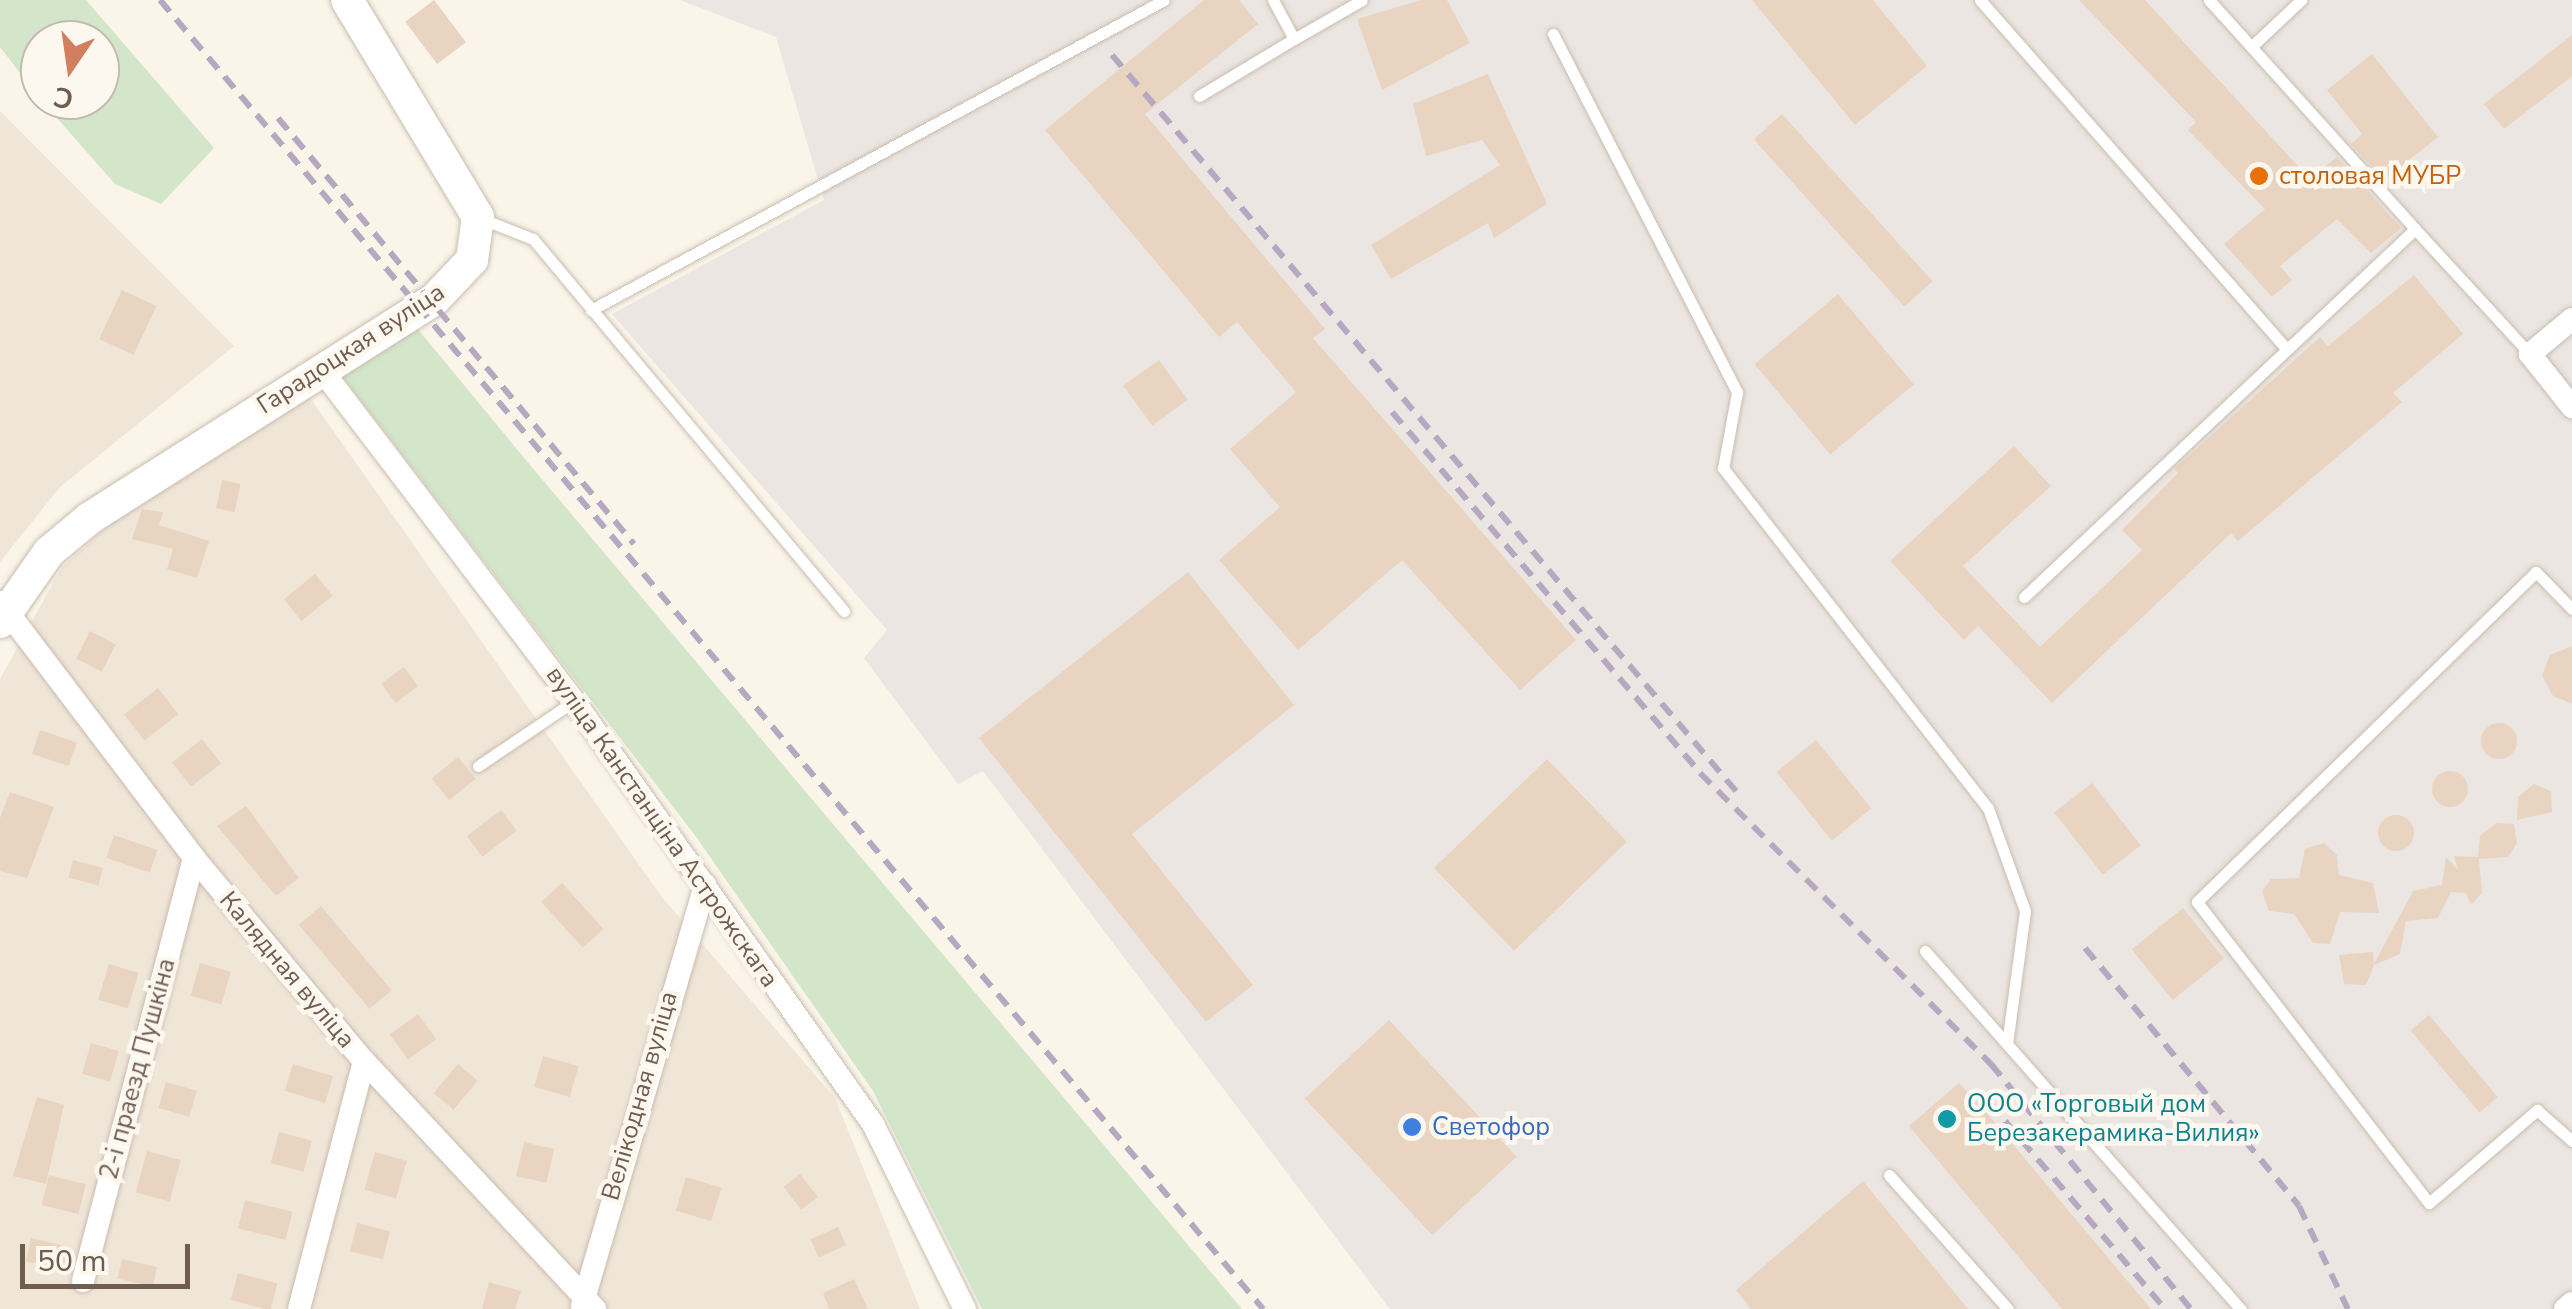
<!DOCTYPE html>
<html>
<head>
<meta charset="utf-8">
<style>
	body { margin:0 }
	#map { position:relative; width:2572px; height:1309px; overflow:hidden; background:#faf4e9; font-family:"Nunito Sans",sans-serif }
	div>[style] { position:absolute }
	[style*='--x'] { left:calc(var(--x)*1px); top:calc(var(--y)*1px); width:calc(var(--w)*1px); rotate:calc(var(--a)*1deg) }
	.residential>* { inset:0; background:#f0e6d8 }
	.industrial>* { inset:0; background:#ebe6e1 }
	.green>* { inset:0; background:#d3e6c9 }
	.building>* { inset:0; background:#e9d4c2; transform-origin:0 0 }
	.round { border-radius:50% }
	.roads { filter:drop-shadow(0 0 2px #cabdb0) drop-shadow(0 0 2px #cabdb0) }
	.lane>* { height:11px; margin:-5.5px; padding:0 5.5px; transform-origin:5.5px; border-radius:5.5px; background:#fff }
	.street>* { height:22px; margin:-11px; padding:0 11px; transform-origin:11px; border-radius:11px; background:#fff }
	.secondary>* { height:32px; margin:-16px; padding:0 16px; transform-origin:16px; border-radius:16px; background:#fff }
	.rail>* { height:6px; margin-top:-3px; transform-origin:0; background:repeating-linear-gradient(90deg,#b7a8c2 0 15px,transparent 0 25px) }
	.dots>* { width:28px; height:28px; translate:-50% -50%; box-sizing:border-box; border:5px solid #fdf8ef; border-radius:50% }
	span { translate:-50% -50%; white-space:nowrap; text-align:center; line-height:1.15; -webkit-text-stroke:9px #fdf8ef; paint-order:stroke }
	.food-label { font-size:25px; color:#c56008 }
	.left { translate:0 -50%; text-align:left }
	.street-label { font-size:25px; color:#715d50 }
	.culture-label { font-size:25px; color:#0d838f }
	.shop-label { font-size:25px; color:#366cbe }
	.north { position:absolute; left:20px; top:20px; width:100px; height:100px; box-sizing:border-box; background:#fdf8ef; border:2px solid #c5baaf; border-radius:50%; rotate:193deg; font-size:28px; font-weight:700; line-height:40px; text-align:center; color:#715d50 }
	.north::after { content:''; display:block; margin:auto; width:35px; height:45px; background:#d37e5e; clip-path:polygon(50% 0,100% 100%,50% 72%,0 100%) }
	.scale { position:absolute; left:20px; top:1244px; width:170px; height:45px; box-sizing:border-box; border:5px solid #715d50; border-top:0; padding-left:12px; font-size:30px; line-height:35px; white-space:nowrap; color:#715d50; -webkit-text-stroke:8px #fdf8ef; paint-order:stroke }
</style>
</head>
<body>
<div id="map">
	<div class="residential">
		<i style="clip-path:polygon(0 111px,234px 346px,60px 487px,0 562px)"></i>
		<i style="clip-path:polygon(308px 395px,661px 896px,835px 1098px,920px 1309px,0 1309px,0 679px,62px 567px,126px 509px)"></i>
	</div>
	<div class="industrial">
		<i style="clip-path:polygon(680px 0,2572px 0,2572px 1309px,1390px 1309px,983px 771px,958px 784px,864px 658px,887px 630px,612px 314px,824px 200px,776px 37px)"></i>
	</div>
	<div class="green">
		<i style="clip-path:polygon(0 0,86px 0,214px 148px,161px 204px,115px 184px,41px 100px,100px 100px,100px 40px,40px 40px,40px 99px,0 47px)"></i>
		<i style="clip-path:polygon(407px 316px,525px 459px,1242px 1309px,982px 1309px,873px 1091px,694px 834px,331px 362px)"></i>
	</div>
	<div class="building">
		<i style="left:434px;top:0;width:53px;height:36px;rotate:53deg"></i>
		<i style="clip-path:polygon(1204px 0,1239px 0,1258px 24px,1145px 114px,1325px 329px,1313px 338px,1576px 640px,1520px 690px,1402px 560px,1298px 650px,1219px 560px,1280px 507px,1230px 449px,1296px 392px,1237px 322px,1219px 337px,1045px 130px)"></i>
		<i style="clip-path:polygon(1421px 0,1447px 0,1470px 43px,1382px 90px,1357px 19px)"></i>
		<i style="clip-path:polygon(1752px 0,1873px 0,1927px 66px,1855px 125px)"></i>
		<i style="clip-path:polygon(2079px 0,2145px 0,2309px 178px,2337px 157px,2401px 228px,2371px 253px,2337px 219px,2280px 266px,2292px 280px,2272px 297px,2224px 244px,2265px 209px,2188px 130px,2196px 122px)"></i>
		<i style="clip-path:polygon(2572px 35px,2572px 76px,2504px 129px,2484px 104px)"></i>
		<i style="clip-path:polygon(2372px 54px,2438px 137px,2384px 180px,2351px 144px,2362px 134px,2327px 90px)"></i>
		<i style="clip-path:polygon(1488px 74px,1547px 204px,1494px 238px,1488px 223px,1391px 279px,1371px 245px,1500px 165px,1482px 140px,1426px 156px,1413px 104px)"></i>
		<i style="left:1782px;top:114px;width:225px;height:38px;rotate:48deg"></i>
		<i style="clip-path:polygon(2414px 275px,2463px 334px,2393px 393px,2402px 402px,2238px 541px,2231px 533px,2052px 703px,1978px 626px,1964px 640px,1890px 561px,2014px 446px,2051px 486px,1963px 566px,2040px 647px,2142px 550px,2122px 530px,2178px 473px,2174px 469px,2320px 337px,2328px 346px)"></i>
		<i style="left:122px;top:290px;width:38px;height:54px;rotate:25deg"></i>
		<i style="left:1838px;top:294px;width:118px;height:109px;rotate:50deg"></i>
		<i style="left:1159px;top:360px;width:49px;height:44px;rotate:54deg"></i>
		<i style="left:222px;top:480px;width:19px;height:29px;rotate:12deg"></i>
		<i style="clip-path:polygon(142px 509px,163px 512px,159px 525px,209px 541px,197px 578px,167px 569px,173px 549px,132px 539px)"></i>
		<i style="clip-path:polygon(1188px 572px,1294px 705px,1132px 834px,1253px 985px,1206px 1022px,979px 738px)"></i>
		<i style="left:315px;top:574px;width:28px;height:40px;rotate:51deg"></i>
		<i style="left:90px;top:631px;width:29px;height:31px;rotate:27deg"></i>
		<i style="clip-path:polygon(2572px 646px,2572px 704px,2553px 696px,2542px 676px,2550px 655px)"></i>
		<i style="left:404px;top:667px;width:24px;height:28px;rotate:54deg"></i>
		<i style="left:158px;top:688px;width:33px;height:43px;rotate:52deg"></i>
		<i class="round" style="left:2481px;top:723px;width:36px;height:36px"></i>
		<i style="left:40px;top:730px;width:39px;height:25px;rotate:19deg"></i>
		<i style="left:202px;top:739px;width:31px;height:38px;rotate:52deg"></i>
		<i style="left:1816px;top:740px;width:88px;height:51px;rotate:51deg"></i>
		<i style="left:458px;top:757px;width:28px;height:34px;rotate:51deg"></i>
		<i style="left:1547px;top:759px;width:115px;height:157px;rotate:46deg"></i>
		<i class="round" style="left:2432px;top:771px;width:36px;height:36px"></i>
		<i style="left:2092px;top:783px;width:79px;height:48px;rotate:52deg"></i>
		<i style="clip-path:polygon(2534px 784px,2551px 791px,2552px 812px,2517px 820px,2518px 797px)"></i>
		<i style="clip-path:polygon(10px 792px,54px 807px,27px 878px,0 871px,0 818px)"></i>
		<i style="clip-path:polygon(246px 806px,299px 878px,276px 896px,217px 826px)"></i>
		<i style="left:501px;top:810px;width:26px;height:43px;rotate:53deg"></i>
		<i class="round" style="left:2378px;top:815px;width:36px;height:36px"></i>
		<i style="clip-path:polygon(2496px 823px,2514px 824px,2517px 843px,2508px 857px,2479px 859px,2482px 893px,2471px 905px,2466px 893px,2451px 892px,2438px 918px,2406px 921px,2400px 954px,2374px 965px,2366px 985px,2344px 984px,2339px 955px,2373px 952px,2374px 964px,2413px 891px,2442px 885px,2446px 857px,2458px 870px,2454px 856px,2478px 857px,2480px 836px)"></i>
		<i style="left:114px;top:835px;width:46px;height:24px;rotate:19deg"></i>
		<i style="clip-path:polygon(2324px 843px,2337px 855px,2339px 875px,2373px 883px,2379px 913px,2340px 912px,2330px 944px,2313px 943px,2294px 914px,2269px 911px,2262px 891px,2271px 879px,2299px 878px,2305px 849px)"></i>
		<i style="left:73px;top:860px;width:31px;height:18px;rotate:15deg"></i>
		<i style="left:562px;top:883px;width:62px;height:28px;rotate:48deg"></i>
		<i style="left:321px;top:906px;width:110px;height:29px;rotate:50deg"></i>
		<i style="left:2183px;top:908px;width:65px;height:66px;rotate:51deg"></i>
		<i style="left:200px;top:963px;width:32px;height:34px;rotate:16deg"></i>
		<i style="left:109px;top:964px;width:31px;height:37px;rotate:17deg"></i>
		<i style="left:418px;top:1014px;width:31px;height:35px;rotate:54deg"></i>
		<i style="left:2429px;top:1015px;width:107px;height:24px;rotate:50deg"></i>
		<i style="left:1389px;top:1020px;width:187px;height:115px;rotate:47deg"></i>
		<i style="left:91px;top:1043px;width:29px;height:32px;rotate:16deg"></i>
		<i style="left:543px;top:1056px;width:37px;height:32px;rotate:16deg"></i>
		<i style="left:293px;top:1064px;width:42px;height:28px;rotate:17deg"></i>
		<i style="left:458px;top:1064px;width:26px;height:38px;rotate:40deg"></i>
		<i style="left:166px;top:1082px;width:32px;height:27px;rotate:16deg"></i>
		<i style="clip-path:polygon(1959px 1083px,1985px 1111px,2151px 1309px,2062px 1309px,1909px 1126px)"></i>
		<i style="clip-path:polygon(37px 1097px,64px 1105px,46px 1184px,13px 1176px)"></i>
		<i style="left:279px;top:1132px;width:34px;height:32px;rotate:15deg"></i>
		<i style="left:524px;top:1142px;width:31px;height:35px;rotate:13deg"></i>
		<i style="left:147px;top:1151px;width:35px;height:43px;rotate:15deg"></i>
		<i style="left:375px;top:1152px;width:33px;height:39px;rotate:16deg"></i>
		<i style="left:800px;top:1174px;width:29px;height:21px;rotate:52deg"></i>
		<i style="left:49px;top:1175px;width:38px;height:31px;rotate:14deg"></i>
		<i style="left:686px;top:1177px;width:37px;height:35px;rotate:17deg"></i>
		<i style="clip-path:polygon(1863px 1181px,1968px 1309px,1751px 1309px,1736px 1290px)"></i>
		<i style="left:245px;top:1200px;width:49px;height:29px;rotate:14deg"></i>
		<i style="left:357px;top:1223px;width:34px;height:29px;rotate:14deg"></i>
		<i style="left:838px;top:1227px;width:20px;height:30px;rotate:66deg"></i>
		<i style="left:31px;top:1238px;width:39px;height:24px;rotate:13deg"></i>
		<i style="left:122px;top:1259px;width:36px;height:20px;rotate:13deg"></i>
		<i style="left:238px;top:1273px;width:41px;height:28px;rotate:15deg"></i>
		<i style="clip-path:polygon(854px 1279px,868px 1309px,829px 1309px,823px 1293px)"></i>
		<i style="clip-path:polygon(489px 1282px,521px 1291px,515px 1309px,482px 1309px)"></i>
	</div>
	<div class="roads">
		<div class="lane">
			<i style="--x:1980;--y:0;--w:462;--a:48.7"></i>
			<i style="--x:2209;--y:0;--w:308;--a:48"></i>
			<i style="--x:1553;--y:34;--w:403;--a:62.8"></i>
			<i style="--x:1737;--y:392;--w:77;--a:100.4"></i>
			<i style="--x:1723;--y:468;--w:431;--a:52.1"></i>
			<i style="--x:1988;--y:808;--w:109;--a:70.2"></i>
			<i style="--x:2025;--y:911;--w:134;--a:97.7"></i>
			<i style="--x:1294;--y:39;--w:78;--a:-29.8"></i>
			<i style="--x:2251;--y:47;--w:69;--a:-43.2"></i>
			<i style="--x:1199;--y:96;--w:111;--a:-31"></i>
			<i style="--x:1294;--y:39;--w:44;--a:-118.3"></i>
			<i style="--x:482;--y:219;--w:55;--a:21.4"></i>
			<i style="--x:533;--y:239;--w:485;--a:50.1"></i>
			<i style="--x:591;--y:310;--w:651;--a:-28.41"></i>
			<i style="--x:2024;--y:597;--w:537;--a:-43.26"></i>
			<i style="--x:2415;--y:229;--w:170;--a:47.4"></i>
			<i style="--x:2572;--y:609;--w:52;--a:-134.2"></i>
			<i style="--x:2536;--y:572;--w:473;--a:135.8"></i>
			<i style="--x:2197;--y:902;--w:380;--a:52.4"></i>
			<i style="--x:2429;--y:1203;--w:143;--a:-40.7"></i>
			<i style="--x:2537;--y:1110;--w:47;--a:41.5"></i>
			<i style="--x:478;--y:766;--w:116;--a:-34.1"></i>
			<i style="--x:1925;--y:951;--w:478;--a:48.6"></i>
			<i style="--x:1889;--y:1175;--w:179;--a:48.4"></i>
		</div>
		<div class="street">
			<i style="--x:2572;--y:319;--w:55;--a:140.2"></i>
			<i style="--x:2530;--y:354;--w:68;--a:51.6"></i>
			<i style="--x:321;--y:369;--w:417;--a:52.7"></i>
			<i style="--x:574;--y:701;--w:518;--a:54.75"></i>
			<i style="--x:873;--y:1124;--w:207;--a:63.6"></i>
			<i style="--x:0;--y:602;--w:321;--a:52.8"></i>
			<i style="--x:194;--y:858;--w:265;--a:50.1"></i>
			<i style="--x:364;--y:1061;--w:339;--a:47"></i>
			<i style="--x:83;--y:1281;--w:437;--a:-75.3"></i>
			<i style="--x:582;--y:1306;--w:439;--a:-73.7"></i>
			<i style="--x:299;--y:1309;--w:256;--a:-75.3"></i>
			<i style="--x:2565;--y:1309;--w:9;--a:-41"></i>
		</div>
		<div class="secondary">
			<i style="--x:0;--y:622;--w:85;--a:-55"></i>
			<i style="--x:49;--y:552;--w:53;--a:-39.7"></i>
			<i style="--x:90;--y:518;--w:407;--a:-32.4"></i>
			<i style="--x:434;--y:300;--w:55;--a:-46.5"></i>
			<i style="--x:472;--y:260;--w:43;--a:-82.1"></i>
			<i style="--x:478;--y:217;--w:253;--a:-121.1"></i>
		</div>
	</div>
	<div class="rail">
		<i style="--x:160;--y:0;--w:1712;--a:49.88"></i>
		<i style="--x:1112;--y:55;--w:965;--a:49.71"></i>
		<i style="--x:278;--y:118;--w:555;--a:50.12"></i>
		<i style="--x:1392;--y:412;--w:475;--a:49.5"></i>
		<i style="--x:1700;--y:773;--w:412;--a:45"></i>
		<i style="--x:1991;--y:1064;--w:316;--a:50.8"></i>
		<i style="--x:2085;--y:948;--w:335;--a:50.3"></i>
		<i style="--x:2299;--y:1206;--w:114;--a:64.6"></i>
		<i style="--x:1989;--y:1102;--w:272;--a:49.6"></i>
	</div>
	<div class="dots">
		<i style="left:2259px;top:176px;background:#e8710a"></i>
		<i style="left:1947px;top:1119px;background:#0f9aa8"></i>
		<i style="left:1412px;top:1127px;background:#3f7fe0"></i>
	</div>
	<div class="food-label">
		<span class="left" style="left:2279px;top:176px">столовая МУБР</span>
	</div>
	<div class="street-label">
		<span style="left:351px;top:349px;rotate:-33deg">Гарадоцкая вуліца</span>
		<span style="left:662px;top:827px;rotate:55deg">вуліца Канстанціна Астрожскага</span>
		<span style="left:287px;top:970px;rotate:50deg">Калядная вуліца</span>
		<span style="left:138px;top:1069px;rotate:-75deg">2-і праезд Пушкіна</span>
		<span style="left:640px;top:1096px;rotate:-74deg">Велікодная вуліца</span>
	</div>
	<div class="culture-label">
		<span class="left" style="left:1967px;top:1119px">ООО «Торговый дом<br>Березакерамика-Вилия»</span>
	</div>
	<div class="shop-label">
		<span class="left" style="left:1432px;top:1127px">Светофор</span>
	</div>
	<div class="north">С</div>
	<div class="scale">50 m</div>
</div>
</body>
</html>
